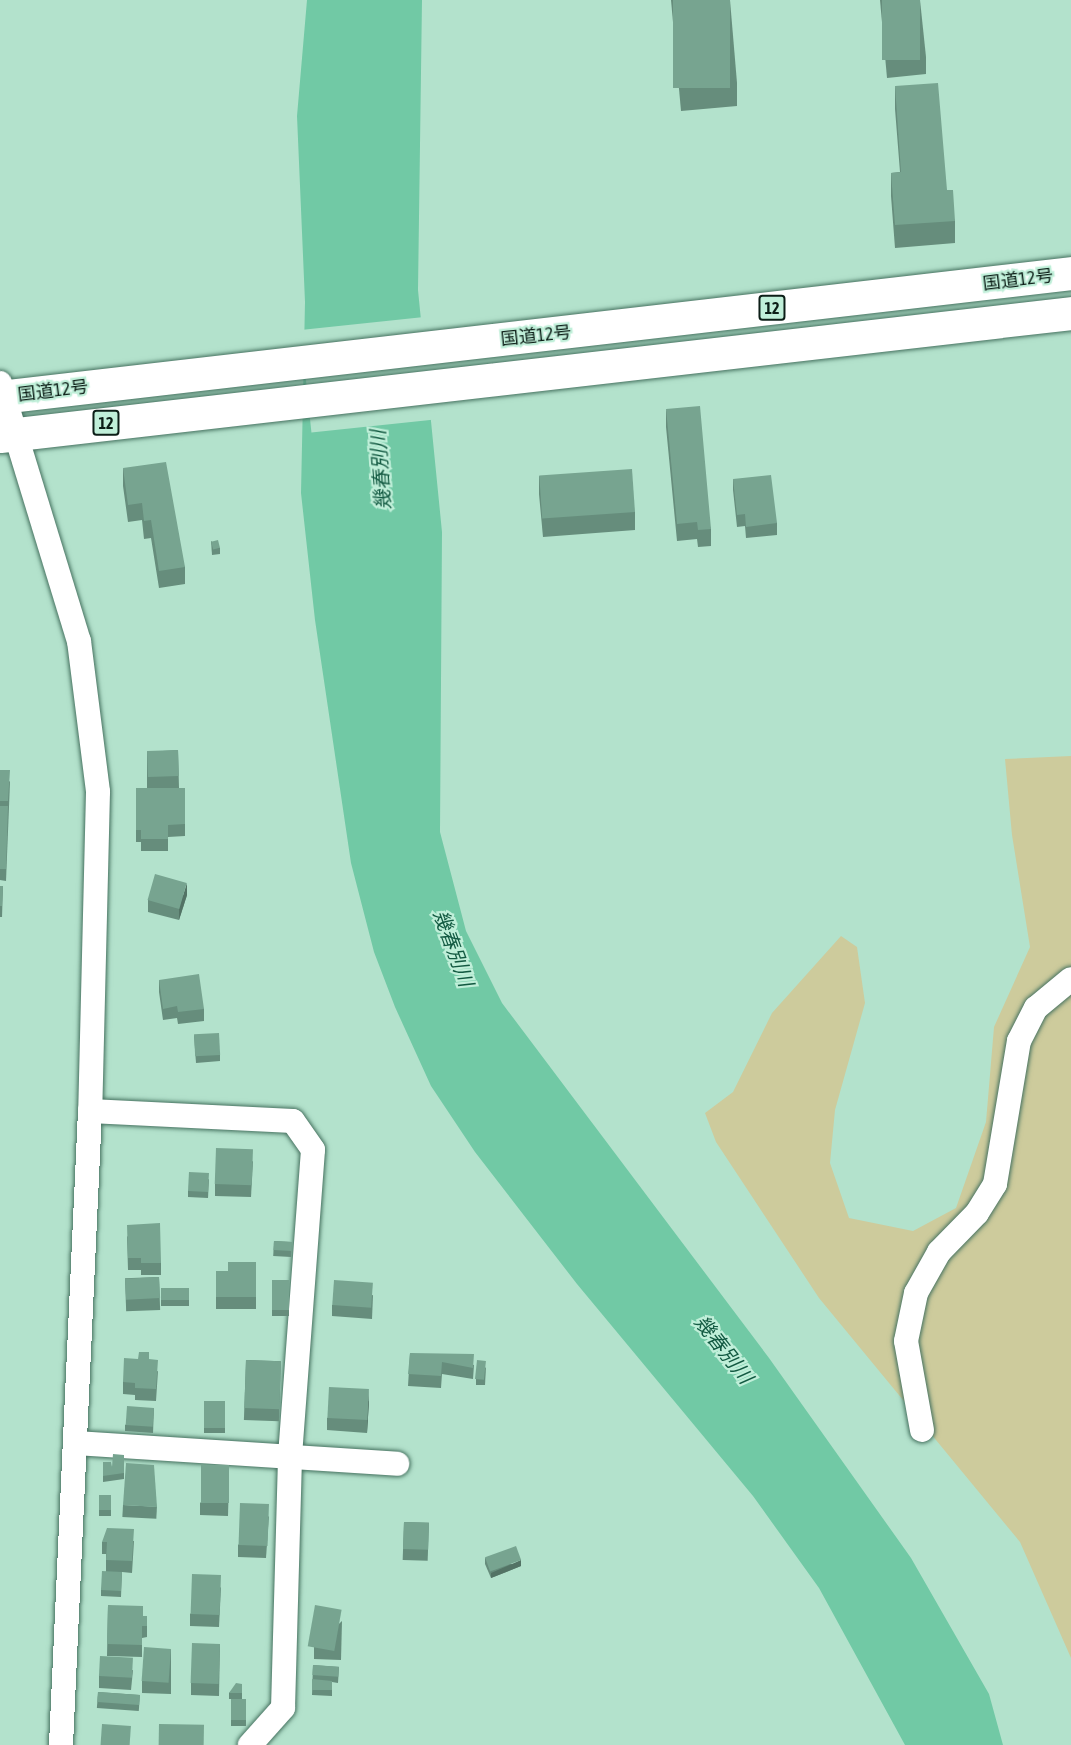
<!DOCTYPE html>
<html>
<head>
<meta charset="utf-8">
<style>
	body { margin:0 }
	#map { position:relative; width:1071px; height:1745px; overflow:hidden; background:#b3e2cc; font-family:"Asap Condensed","Noto Sans JP",sans-serif }
	div>[style] { position:absolute }
	[style*='--x'] { left:calc(var(--x)*1px); top:calc(var(--y)*1px); width:calc(var(--w)*1px); rotate:calc(var(--a)*1deg) }
	.green>* { inset:0; background:#cdcb9c }
	.water>* { inset:0; background:#71c9a5 }
	.pier>* { inset:0; background:#b3e2cc; transform-origin:0 0 }
	.roads { filter:drop-shadow(0 0 2px #467260) drop-shadow(0 0 2px #467260) }
	.minor>* { height:24px; margin:-12px; padding:0 12px; transform-origin:12px; border-radius:12px; background:#fff }
	.highway>* { height:33px; margin:-16.5px; padding:0 16.5px; transform-origin:16.5px; border-radius:16.5px; background:#fff }
	.wall>* { inset:0; background:#668d7c; transform-origin:0 0 }
	.shaded-wall>* { inset:0; background:#537365 }
	.building>* { inset:0; background:#77a490; transform-origin:0 0 }
	span { translate:-50% -50%; white-space:nowrap; text-align:center; line-height:1.15; -webkit-text-stroke:4.5px #c0efd9; paint-order:stroke }
	.shield-label span { padding:2px 4px; background:#c0efd9; border:2px solid; border-radius:4px; -webkit-text-stroke-width:0 }
	.shield-label { font-size:16px; color:#0c1e17; font-weight:700 }
	.street-label { font-size:18px; color:#0c1e17 }
	.water-label { font-size:20px; color:#135a42; font-style:italic }
</style>
</head>
<body>
<div id="map">
	<div class="green">
		<i style="clip-path:polygon(1071px 756px,1071px 1658px,1020px 1542px,819px 1298px,716px 1142px,705px 1113px,733px 1092px,772px 1013px,841px 936px,857px 947px,865px 1003px,835px 1110px,830px 1163px,849px 1218px,913px 1231px,956px 1208px,986px 1122px,994px 1027px,1030px 947px,1012px 835px,1005px 759px)"></i>
	</div>
	<div class="water">
		<i style="clip-path:polygon(307px 0,422px 0,418px 290px,442px 532px,440px 832px,466px 931px,502px 1003px,769px 1358px,911px 1558px,989px 1694px,1003px 1745px,905px 1745px,819px 1588px,753px 1496px,577px 1284px,475px 1152px,431px 1086px,395px 1007px,374px 952px,351px 863px,315px 620px,301px 493px,305px 302px,297px 116px)"></i>
	</div>
	<div class="pier">
		<i style="left:424px;top:317px;width:103px;height:124px;rotate:84deg"></i>
	</div>
	<div class="roads">
		<div class="minor">
			<i style="--x:0;--y:383;--w:270;--a:73"></i>
			<i style="--x:79;--y:641;--w:152;--a:82.8"></i>
			<i style="--x:98;--y:792;--w:319;--a:91.4"></i>
			<i style="--x:90;--y:1111;--w:635;--a:92.62"></i>
			<i style="--x:90;--y:1111;--w:203;--a:2.8"></i>
			<i style="--x:293;--y:1121;--w:35;--a:55"></i>
			<i style="--x:313;--y:1150;--w:309;--a:94.3"></i>
			<i style="--x:290;--y:1458;--w:250;--a:91.6"></i>
			<i style="--x:283;--y:1708;--w:50;--a:131.7"></i>
			<i style="--x:922;--y:1430;--w:90;--a:-100.2"></i>
			<i style="--x:906;--y:1341;--w:49;--a:-78.2"></i>
			<i style="--x:916;--y:1293;--w:47;--a:-60.7"></i>
			<i style="--x:939;--y:1252;--w:54;--a:-45.7"></i>
			<i style="--x:977;--y:1213;--w:34;--a:-58"></i>
			<i style="--x:995;--y:1184;--w:145;--a:-80.5"></i>
			<i style="--x:1019;--y:1041;--w:37;--a:-63"></i>
			<i style="--x:1036;--y:1008;--w:45;--a:-39.6"></i>
			<i style="--x:76;--y:1443;--w:322;--a:3.7"></i>
		</div>
		<div class="highway">
			<i style="--x:0;--y:397;--w:1078;--a:-6.6"></i>
			<i style="--x:0;--y:436;--w:1078;--a:-6.55"></i>
		</div>
	</div>
	<div class="wall">
		<i style="clip-path:polygon(671px 0,730px 0,737px 83px,737px 106px,681px 111px)"></i>
		<i style="clip-path:polygon(880px 0,920px 0,926px 57px,926px 74px,887px 78px)"></i>
		<i style="clip-path:polygon(895px 86px,955px 221px,955px 243px,895px 248px,891px 196px,891px 173px,900px 172px,895px 109px)"></i>
		<i style="clip-path:polygon(666px 409px,711px 529px,711px 546px,698px 547px,697px 539px,677px 541px,666px 427px)"></i>
		<i style="clip-path:polygon(123px 468px,185px 567px,185px 584px,159px 588px,151px 538px,144px 539px,142px 520px,128px 522px,123px 486px)"></i>
		<i style="clip-path:polygon(539px 476px,635px 512px,635px 530px,543px 537px,539px 494px)"></i>
		<i style="clip-path:polygon(733px 479px,777px 523px,777px 535px,746px 538px,745px 526px,737px 527px,733px 490px)"></i>
		<i style="clip-path:polygon(211px 541px,220px 548px,220px 554px,212px 555px)"></i>
		<i style="clip-path:polygon(178px 750px,179px 788px,185px 788px,185px 836px,168px 837px,168px 851px,141px 851px,141px 842px,136px 842px,136px 788px,147px 788px,147px 752px)"></i>
		<i style="clip-path:polygon(0 770px,10px 782px,6px 881px,0 880px)"></i>
		<i style="clip-path:polygon(0 886px,3px 886px,2px 917px,0 917px)"></i>
		<i style="clip-path:polygon(187px 895px,179px 920px,148px 912px,148px 900px)"></i>
		<i style="clip-path:polygon(159px 980px,204px 1009px,204px 1021px,178px 1024px,177px 1018px,163px 1020px,159px 992px)"></i>
		<i style="clip-path:polygon(194px 1035px,220px 1055px,220px 1061px,196px 1063px)"></i>
		<i style="clip-path:polygon(253px 1161px,251px 1197px,215px 1196px,215px 1184px)"></i>
		<i style="clip-path:polygon(209px 1179px,208px 1198px,188px 1197px,188px 1191px)"></i>
		<i style="clip-path:polygon(127px 1236px,161px 1263px,161px 1275px,141px 1275px,141px 1270px,128px 1270px)"></i>
		<i style="left:274px;top:1241px;width:18px;height:15px;rotate:3deg"></i>
		<i style="clip-path:polygon(256px 1262px,256px 1309px,216px 1309px,216px 1271px,228px 1271px)"></i>
		<i style="left:159px;top:1277px;width:33px;height:34px;rotate:88deg"></i>
		<i style="left:272px;top:1280px;width:17px;height:36px"></i>
		<i style="left:189px;top:1288px;width:18px;height:28px;rotate:90deg"></i>
		<i style="clip-path:polygon(373px 1295px,372px 1319px,332px 1316px,332px 1305px)"></i>
		<i style="clip-path:polygon(410px 1353px,474px 1365px,473px 1379px,442px 1374px,441px 1388px,408px 1386px)"></i>
		<i style="left:246px;top:1360px;width:35px;height:60px;rotate:2deg"></i>
		<i style="clip-path:polygon(486px 1367px,485px 1385px,476px 1385px,476px 1379px)"></i>
		<i style="clip-path:polygon(158px 1371px,156px 1401px,135px 1400px,135px 1395px,123px 1394px,123px 1382px)"></i>
		<i style="left:204px;top:1401px;width:21px;height:32px"></i>
		<i style="clip-path:polygon(369px 1401px,367px 1433px,327px 1430px,327px 1418px)"></i>
		<i style="clip-path:polygon(154px 1408px,153px 1433px,125px 1431px,125px 1425px)"></i>
		<i style="clip-path:polygon(124px 1455px,124px 1479px,103px 1482px,103px 1462px,112px 1467px)"></i>
		<i style="clip-path:polygon(229px 1477px,228px 1516px,200px 1515px,200px 1503px)"></i>
		<i style="left:99px;top:1495px;width:12px;height:21px"></i>
		<i style="left:123px;top:1505px;width:34px;height:12px;rotate:3deg"></i>
		<i style="clip-path:polygon(269px 1516px,266px 1558px,238px 1557px,238px 1545px)"></i>
		<i style="left:404px;top:1522px;width:25px;height:38px;rotate:2deg"></i>
		<i style="clip-path:polygon(134px 1541px,132px 1573px,122px 1572px,121px 1597px,101px 1596px,101px 1590px,106px 1571px,106px 1554px,102px 1554px,102px 1542px)"></i>
		<i style="clip-path:polygon(485px 1558px,521px 1566px,491px 1578px,485px 1564px)"></i>
		<i style="clip-path:polygon(221px 1587px,219px 1627px,190px 1626px,190px 1614px)"></i>
		<i style="clip-path:polygon(108px 1605px,143px 1616px,147px 1616px,147px 1637px,142px 1638px,142px 1657px,107px 1656px)"></i>
		<i style="clip-path:polygon(342px 1621px,341px 1660px,314px 1659px,314px 1647px)"></i>
		<i style="clip-path:polygon(220px 1644px,219px 1696px,191px 1695px,191px 1683px)"></i>
		<i style="clip-path:polygon(171px 1649px,171px 1694px,142px 1693px,142px 1681px)"></i>
		<i style="clip-path:polygon(313px 1665px,339px 1667px,338px 1683px,332px 1682px,332px 1696px,312px 1695px)"></i>
		<i style="clip-path:polygon(133px 1670px,131px 1690px,99px 1688px,99px 1676px)"></i>
		<i style="clip-path:polygon(242px 1684px,242px 1699px,229px 1699px,229px 1693px)"></i>
		<i style="left:98px;top:1692px;width:42px;height:16px;rotate:4deg"></i>
		<i style="left:231px;top:1699px;width:15px;height:27px"></i>
	</div>
	<div class="shaded-wall">
		<i style="clip-path:polygon(187px 883px,187px 895px,179px 920px,179px 908px)"></i>
		<i style="clip-path:polygon(369px 1389px,369px 1401px,367px 1433px,367px 1421px)"></i>
		<i style="clip-path:polygon(521px 1560px,521px 1566px,491px 1578px,491px 1573px)"></i>
	</div>
	<div class="building">
		<i style="left:673px;top:0;width:57px;height:88px"></i>
		<i style="left:882px;top:0;width:38px;height:60px"></i>
		<i style="clip-path:polygon(938px 83px,947px 190px,953px 190px,955px 221px,895px 225px,891px 173px,901px 172px,895px 86px)"></i>
		<i style="clip-path:polygon(700px 406px,711px 529px,698px 530px,697px 522px,677px 524px,666px 409px)"></i>
		<i style="clip-path:polygon(166px 462px,185px 567px,159px 571px,151px 520px,144px 521px,142px 503px,128px 505px,123px 468px)"></i>
		<i style="left:632px;top:469px;width:43px;height:93px;rotate:86deg"></i>
		<i style="clip-path:polygon(771px 475px,777px 523px,746px 527px,745px 514px,737px 515px,733px 479px)"></i>
		<i style="left:218px;top:540px;width:8px;height:7px;rotate:76deg"></i>
		<i style="left:178px;top:750px;width:26px;height:31px;rotate:88deg"></i>
		<i style="clip-path:polygon(0 770px,10px 770px,8px 801px,0 801px)"></i>
		<i style="clip-path:polygon(136px 788px,185px 788px,185px 824px,168px 825px,168px 839px,141px 839px,141px 830px,136px 830px)"></i>
		<i style="clip-path:polygon(0 806px,8px 806px,6px 869px,0 869px)"></i>
		<i style="left:155px;top:874px;width:33px;height:27px;rotate:16deg"></i>
		<i style="clip-path:polygon(0 886px,3px 886px,2px 906px,0 906px)"></i>
		<i style="clip-path:polygon(199px 974px,204px 1009px,178px 1012px,177px 1006px,163px 1009px,159px 980px)"></i>
		<i style="left:219px;top:1033px;width:22px;height:25px;rotate:87deg"></i>
		<i style="left:216px;top:1148px;width:37px;height:36px;rotate:2deg"></i>
		<i style="left:189px;top:1172px;width:20px;height:19px;rotate:3deg"></i>
		<i style="clip-path:polygon(160px 1223px,161px 1263px,141px 1263px,141px 1258px,128px 1258px,127px 1225px)"></i>
		<i style="left:274px;top:1241px;width:18px;height:9px;rotate:3deg"></i>
		<i style="clip-path:polygon(228px 1262px,256px 1262px,256px 1297px,216px 1297px,216px 1271px,228px 1271px)"></i>
		<i style="left:159px;top:1277px;width:21px;height:34px;rotate:87deg"></i>
		<i style="left:272px;top:1280px;width:17px;height:30px"></i>
		<i style="left:334px;top:1280px;width:39px;height:25px;rotate:4deg"></i>
		<i style="left:189px;top:1288px;width:12px;height:28px;rotate:90deg"></i>
		<i style="clip-path:polygon(139px 1352px,149px 1352px,149px 1359px,158px 1360px,156px 1389px,135px 1388px,135px 1383px,123px 1382px,124px 1358px,138px 1359px)"></i>
		<i style="clip-path:polygon(410px 1353px,474px 1354px,473px 1368px,442px 1362px,441px 1376px,408px 1374px)"></i>
		<i style="left:246px;top:1360px;width:35px;height:48px;rotate:2deg"></i>
		<i style="left:477px;top:1360px;width:9px;height:19px;rotate:6deg"></i>
		<i style="left:329px;top:1387px;width:40px;height:31px;rotate:3deg"></i>
		<i style="left:204px;top:1401px;width:21px;height:27px"></i>
		<i style="left:127px;top:1406px;width:27px;height:19px;rotate:4deg"></i>
		<i style="clip-path:polygon(113px 1454px,124px 1455px,124px 1473px,103px 1476px,103px 1462px,111px 1462px,112px 1467px)"></i>
		<i style="clip-path:polygon(126px 1463px,154px 1465px,157px 1507px,123px 1505px)"></i>
		<i style="left:201px;top:1465px;width:28px;height:38px"></i>
		<i style="left:99px;top:1495px;width:12px;height:15px"></i>
		<i style="left:240px;top:1503px;width:29px;height:42px;rotate:2deg"></i>
		<i style="left:404px;top:1522px;width:25px;height:27px;rotate:2deg"></i>
		<i style="clip-path:polygon(107px 1528px,134px 1529px,132px 1561px,106px 1560px,107px 1542px,102px 1542px)"></i>
		<i style="left:516px;top:1546px;width:15px;height:33px;rotate:70deg"></i>
		<i style="left:102px;top:1571px;width:20px;height:19px;rotate:3deg"></i>
		<i style="left:192px;top:1574px;width:29px;height:40px;rotate:2deg"></i>
		<i style="clip-path:polygon(108px 1605px,143px 1606px,143px 1616px,147px 1616px,147px 1626px,142px 1626px,142px 1645px,107px 1644px)"></i>
		<i style="left:315px;top:1605px;width:27px;height:42px;rotate:10deg"></i>
		<i style="left:192px;top:1643px;width:28px;height:40px;rotate:2deg"></i>
		<i style="left:144px;top:1647px;width:27px;height:34px;rotate:4deg"></i>
		<i style="left:100px;top:1656px;width:33px;height:20px;rotate:3deg"></i>
		<i style="left:313px;top:1665px;width:26px;height:10px;rotate:4deg"></i>
		<i style="clip-path:polygon(312px 1679px,332px 1681px,332px 1690px,312px 1690px)"></i>
		<i style="clip-path:polygon(236px 1683px,242px 1684px,242px 1693px,229px 1693px)"></i>
		<i style="left:98px;top:1692px;width:42px;height:10px;rotate:4deg"></i>
		<i style="left:231px;top:1699px;width:15px;height:21px"></i>
		<i style="left:102px;top:1724px;width:29px;height:21px;rotate:4deg"></i>
		<i style="left:159px;top:1724px;width:45px;height:21px;rotate:1deg"></i>
	</div>
	<div class="shield-label">
		<span style="left:772px;top:308px">12</span>
		<span style="left:106px;top:423px">12</span>
	</div>
	<div class="street-label">
		<span style="left:1018px;top:280px;rotate:-7deg">国道12号</span>
		<span style="left:536px;top:336px;rotate:-6deg">国道12号</span>
		<span style="left:53px;top:391px;rotate:-7deg">国道12号</span>
	</div>
	<div class="water-label">
		<span style="left:380px;top:470px;rotate:-94deg">幾春別川</span>
		<span style="left:454px;top:948px;rotate:70deg">幾春別川</span>
		<span style="left:724px;top:1349px;rotate:52deg">幾春別川</span>
	</div>
</div>
</body>
</html>
